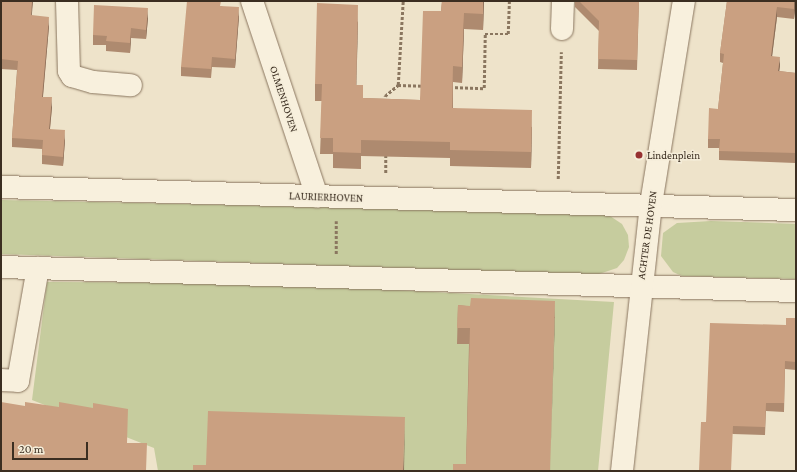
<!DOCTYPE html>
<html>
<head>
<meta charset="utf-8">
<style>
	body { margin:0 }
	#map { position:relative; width:797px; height:472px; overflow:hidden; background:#eee3ca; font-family:"Crimson Pro",serif }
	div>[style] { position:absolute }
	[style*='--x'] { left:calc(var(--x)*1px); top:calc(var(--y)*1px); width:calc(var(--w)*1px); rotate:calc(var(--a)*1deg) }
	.green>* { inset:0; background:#c6cc9e }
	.path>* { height:2.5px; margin-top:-1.25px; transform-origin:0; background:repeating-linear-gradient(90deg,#8a765f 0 3px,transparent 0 5px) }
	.roads { filter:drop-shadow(0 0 1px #8a765f) drop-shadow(0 0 1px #8a765f) }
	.minor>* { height:22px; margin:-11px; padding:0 11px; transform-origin:11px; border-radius:11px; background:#f8f0dd }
	.wall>* { inset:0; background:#ae8a6f }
	.shaded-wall>* { inset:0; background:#8d705a }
	.building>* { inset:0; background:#caa081 }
	.dots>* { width:11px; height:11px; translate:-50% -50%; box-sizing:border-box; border:2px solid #f5edd9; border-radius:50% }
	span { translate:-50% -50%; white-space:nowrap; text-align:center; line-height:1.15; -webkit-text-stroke:3px #f5edd9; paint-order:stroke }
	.street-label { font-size:11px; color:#3b2e21 }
	.poi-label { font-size:11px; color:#3b2e21 }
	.left { translate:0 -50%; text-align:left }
	.frame { position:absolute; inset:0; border:2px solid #3b2e21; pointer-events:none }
	.scale { position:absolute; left:12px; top:442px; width:76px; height:18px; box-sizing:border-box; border:2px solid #3b2e21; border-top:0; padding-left:5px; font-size:12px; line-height:14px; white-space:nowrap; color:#3b2e21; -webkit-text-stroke:3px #f5edd9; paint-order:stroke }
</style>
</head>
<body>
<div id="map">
	<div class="green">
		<i style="clip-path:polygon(1px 200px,596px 213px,610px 216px,622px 224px,628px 235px,629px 247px,624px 260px,617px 268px,596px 275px,1px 254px)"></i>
		<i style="clip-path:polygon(711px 221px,796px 224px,796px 279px,682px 276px,673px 272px,661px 256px,663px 233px,677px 223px)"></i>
		<i style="clip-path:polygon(47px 282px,271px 283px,614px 302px,598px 471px,158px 471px,154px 448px,32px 400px)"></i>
	</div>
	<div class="path">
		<i style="--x:398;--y:85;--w:25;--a:2"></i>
		<i style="--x:450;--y:87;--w:34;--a:2"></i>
		<i style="--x:484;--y:88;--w:54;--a:-88.9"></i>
		<i style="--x:485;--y:34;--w:23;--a:0"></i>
		<i style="--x:508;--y:34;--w:33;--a:-88"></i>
		<i style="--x:385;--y:102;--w:6;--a:-90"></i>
		<i style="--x:385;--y:96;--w:17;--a:-40"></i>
		<i style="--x:398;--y:85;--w:84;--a:-86.6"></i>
		<i style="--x:386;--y:155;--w:19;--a:90"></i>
		<i style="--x:558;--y:179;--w:127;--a:-88.6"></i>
		<i style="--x:336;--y:254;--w:33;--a:-90"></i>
	</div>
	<div class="roads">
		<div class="minor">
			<i style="--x:67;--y:1;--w:70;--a:88.4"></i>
			<i style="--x:69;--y:71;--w:6;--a:59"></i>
			<i style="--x:72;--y:76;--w:22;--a:16"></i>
			<i style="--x:93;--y:82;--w:38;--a:5"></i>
			<i style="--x:252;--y:1;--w:206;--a:71.6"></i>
			<i style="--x:562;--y:29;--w:28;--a:-88"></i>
			<i style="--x:1;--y:187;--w:795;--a:1.66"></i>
			<i style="--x:1;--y:267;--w:795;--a:1.73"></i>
			<i style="--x:1;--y:380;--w:17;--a:3"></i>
			<i style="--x:18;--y:381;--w:115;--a:-80"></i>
			<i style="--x:622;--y:471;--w:269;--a:-83.8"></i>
			<i style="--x:651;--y:204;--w:206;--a:-80.8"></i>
		</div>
	</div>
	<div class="wall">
		<i style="clip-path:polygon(1px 1px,33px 1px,31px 15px,49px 26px,43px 97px,52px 107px,50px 129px,65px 140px,63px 166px,42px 164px,42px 149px,12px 147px,12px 138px,17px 70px,1px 69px)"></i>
		<i style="clip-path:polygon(442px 1px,484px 1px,483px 30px,464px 29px,462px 83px,453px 82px,453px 108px,532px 127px,531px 168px,450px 166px,450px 158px,361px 156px,361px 169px,333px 168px,333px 154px,320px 154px,322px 101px,315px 101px,315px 84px,358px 21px,356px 85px,363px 98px,420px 100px,441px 11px)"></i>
		<i style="clip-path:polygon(575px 1px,639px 1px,637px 70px,598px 69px,599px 31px,575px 7px)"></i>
		<i style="clip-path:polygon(727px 1px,796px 1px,794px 19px,777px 17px,772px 56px,780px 66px,779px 71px,796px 73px,796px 170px,795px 170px,795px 163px,719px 160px,719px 148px,708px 148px,708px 139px,718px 109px,723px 63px,720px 62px,720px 53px)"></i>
		<i style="clip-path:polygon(221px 6px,239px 16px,235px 68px,212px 67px,211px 78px,181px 76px,181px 67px)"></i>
		<i style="clip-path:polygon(148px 18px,146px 39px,131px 38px,130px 53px,106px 51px,106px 45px,93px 45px,93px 35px)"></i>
		<i style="clip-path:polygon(458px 305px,555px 317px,466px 464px,469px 344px,457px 344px)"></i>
		<i style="clip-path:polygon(796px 318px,796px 370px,785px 369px,784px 412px,766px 411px,765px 435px,733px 434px,706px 422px,786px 325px)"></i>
	</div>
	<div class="shaded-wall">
		<i style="clip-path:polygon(32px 1px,33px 1px,31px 25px,31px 15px)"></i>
		<i style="clip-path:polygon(483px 1px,484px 1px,483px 30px)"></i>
		<i style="clip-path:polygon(794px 1px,796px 1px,794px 19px)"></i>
		<i style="clip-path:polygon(358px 5px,358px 21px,356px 101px,356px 85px)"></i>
		<i style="clip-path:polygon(239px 7px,239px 16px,235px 68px,235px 59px)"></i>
		<i style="clip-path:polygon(777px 7px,777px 17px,771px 65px,771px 56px)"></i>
		<i style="clip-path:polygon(148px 8px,148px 18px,146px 39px,146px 30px)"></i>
		<i style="clip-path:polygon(464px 13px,464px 29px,462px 83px,462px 67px)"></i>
		<i style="clip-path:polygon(49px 17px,49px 26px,42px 106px,42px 97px)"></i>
		<i style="clip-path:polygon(131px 28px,131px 38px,130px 53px,130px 43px)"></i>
		<i style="clip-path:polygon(780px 57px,780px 66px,778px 80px,778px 71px)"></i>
		<i style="clip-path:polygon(52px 97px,52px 107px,49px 138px,49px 129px)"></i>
		<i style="clip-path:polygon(532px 110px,532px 127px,531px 168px,531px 152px)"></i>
		<i style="clip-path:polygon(65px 130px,65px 140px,63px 166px,63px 157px)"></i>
		<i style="clip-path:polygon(555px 301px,555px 317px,550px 471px)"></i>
		<i style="clip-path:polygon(405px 417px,404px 471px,403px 471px)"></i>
	</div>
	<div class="building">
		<i style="clip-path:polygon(1px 1px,32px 1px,31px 15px,49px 17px,42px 97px,52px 97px,49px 129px,65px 130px,63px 157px,42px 155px,43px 140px,12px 138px,18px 61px,1px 59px)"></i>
		<i style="clip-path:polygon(187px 1px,221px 1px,220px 6px,239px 7px,235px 59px,212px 57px,211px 69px,181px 67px)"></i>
		<i style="clip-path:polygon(442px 1px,483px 1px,483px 14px,464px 13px,462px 67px,453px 66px,452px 108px,532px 110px,531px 152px,450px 150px,450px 142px,361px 140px,361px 153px,333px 152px,333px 138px,320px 138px,322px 84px,315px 84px,317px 3px,358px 5px,356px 85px,363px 85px,363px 98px,420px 100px,423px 11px,441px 11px)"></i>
		<i style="clip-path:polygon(579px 1px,639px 1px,637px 60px,598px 59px,599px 21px)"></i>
		<i style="clip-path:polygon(727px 1px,794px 1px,794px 9px,777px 7px,771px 56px,780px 57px,778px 71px,796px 73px,796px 161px,795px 161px,796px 153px,719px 151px,720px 139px,708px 139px,709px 108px,718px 109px,724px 54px,720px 53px)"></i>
		<i style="clip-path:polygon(94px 5px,148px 8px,146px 30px,131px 28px,130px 43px,106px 41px,107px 36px,93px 35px)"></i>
		<i style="clip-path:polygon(471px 298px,555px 301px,550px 471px,453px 471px,453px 464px,466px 464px,470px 328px,457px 328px,458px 305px,470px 306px)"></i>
		<i style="clip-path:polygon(786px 318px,796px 318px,796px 362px,785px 361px,784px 403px,766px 403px,765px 427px,733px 426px,731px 471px,699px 471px,701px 422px,706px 422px,710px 323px,786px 325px)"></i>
		<i style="clip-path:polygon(1px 402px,25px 406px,25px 402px,59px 407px,59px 402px,93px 408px,93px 403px,128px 409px,127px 443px,147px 443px,146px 471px,1px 471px)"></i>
		<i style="clip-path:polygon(208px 411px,405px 417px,403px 471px,193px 471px,193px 465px,206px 465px)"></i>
	</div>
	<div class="dots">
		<i style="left:639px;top:155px;background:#973131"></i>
	</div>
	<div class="street-label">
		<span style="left:284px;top:99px;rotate:72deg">OLMENHOVEN</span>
		<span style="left:326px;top:197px;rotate:2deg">LAURIERHOVEN</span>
		<span style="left:647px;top:235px;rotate:-82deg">ACHTER DE HOVEN</span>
	</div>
	<div class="poi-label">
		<span class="left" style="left:647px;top:155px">Lindenplein</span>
	</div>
	<div class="frame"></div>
	<div class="scale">20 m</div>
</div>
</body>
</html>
